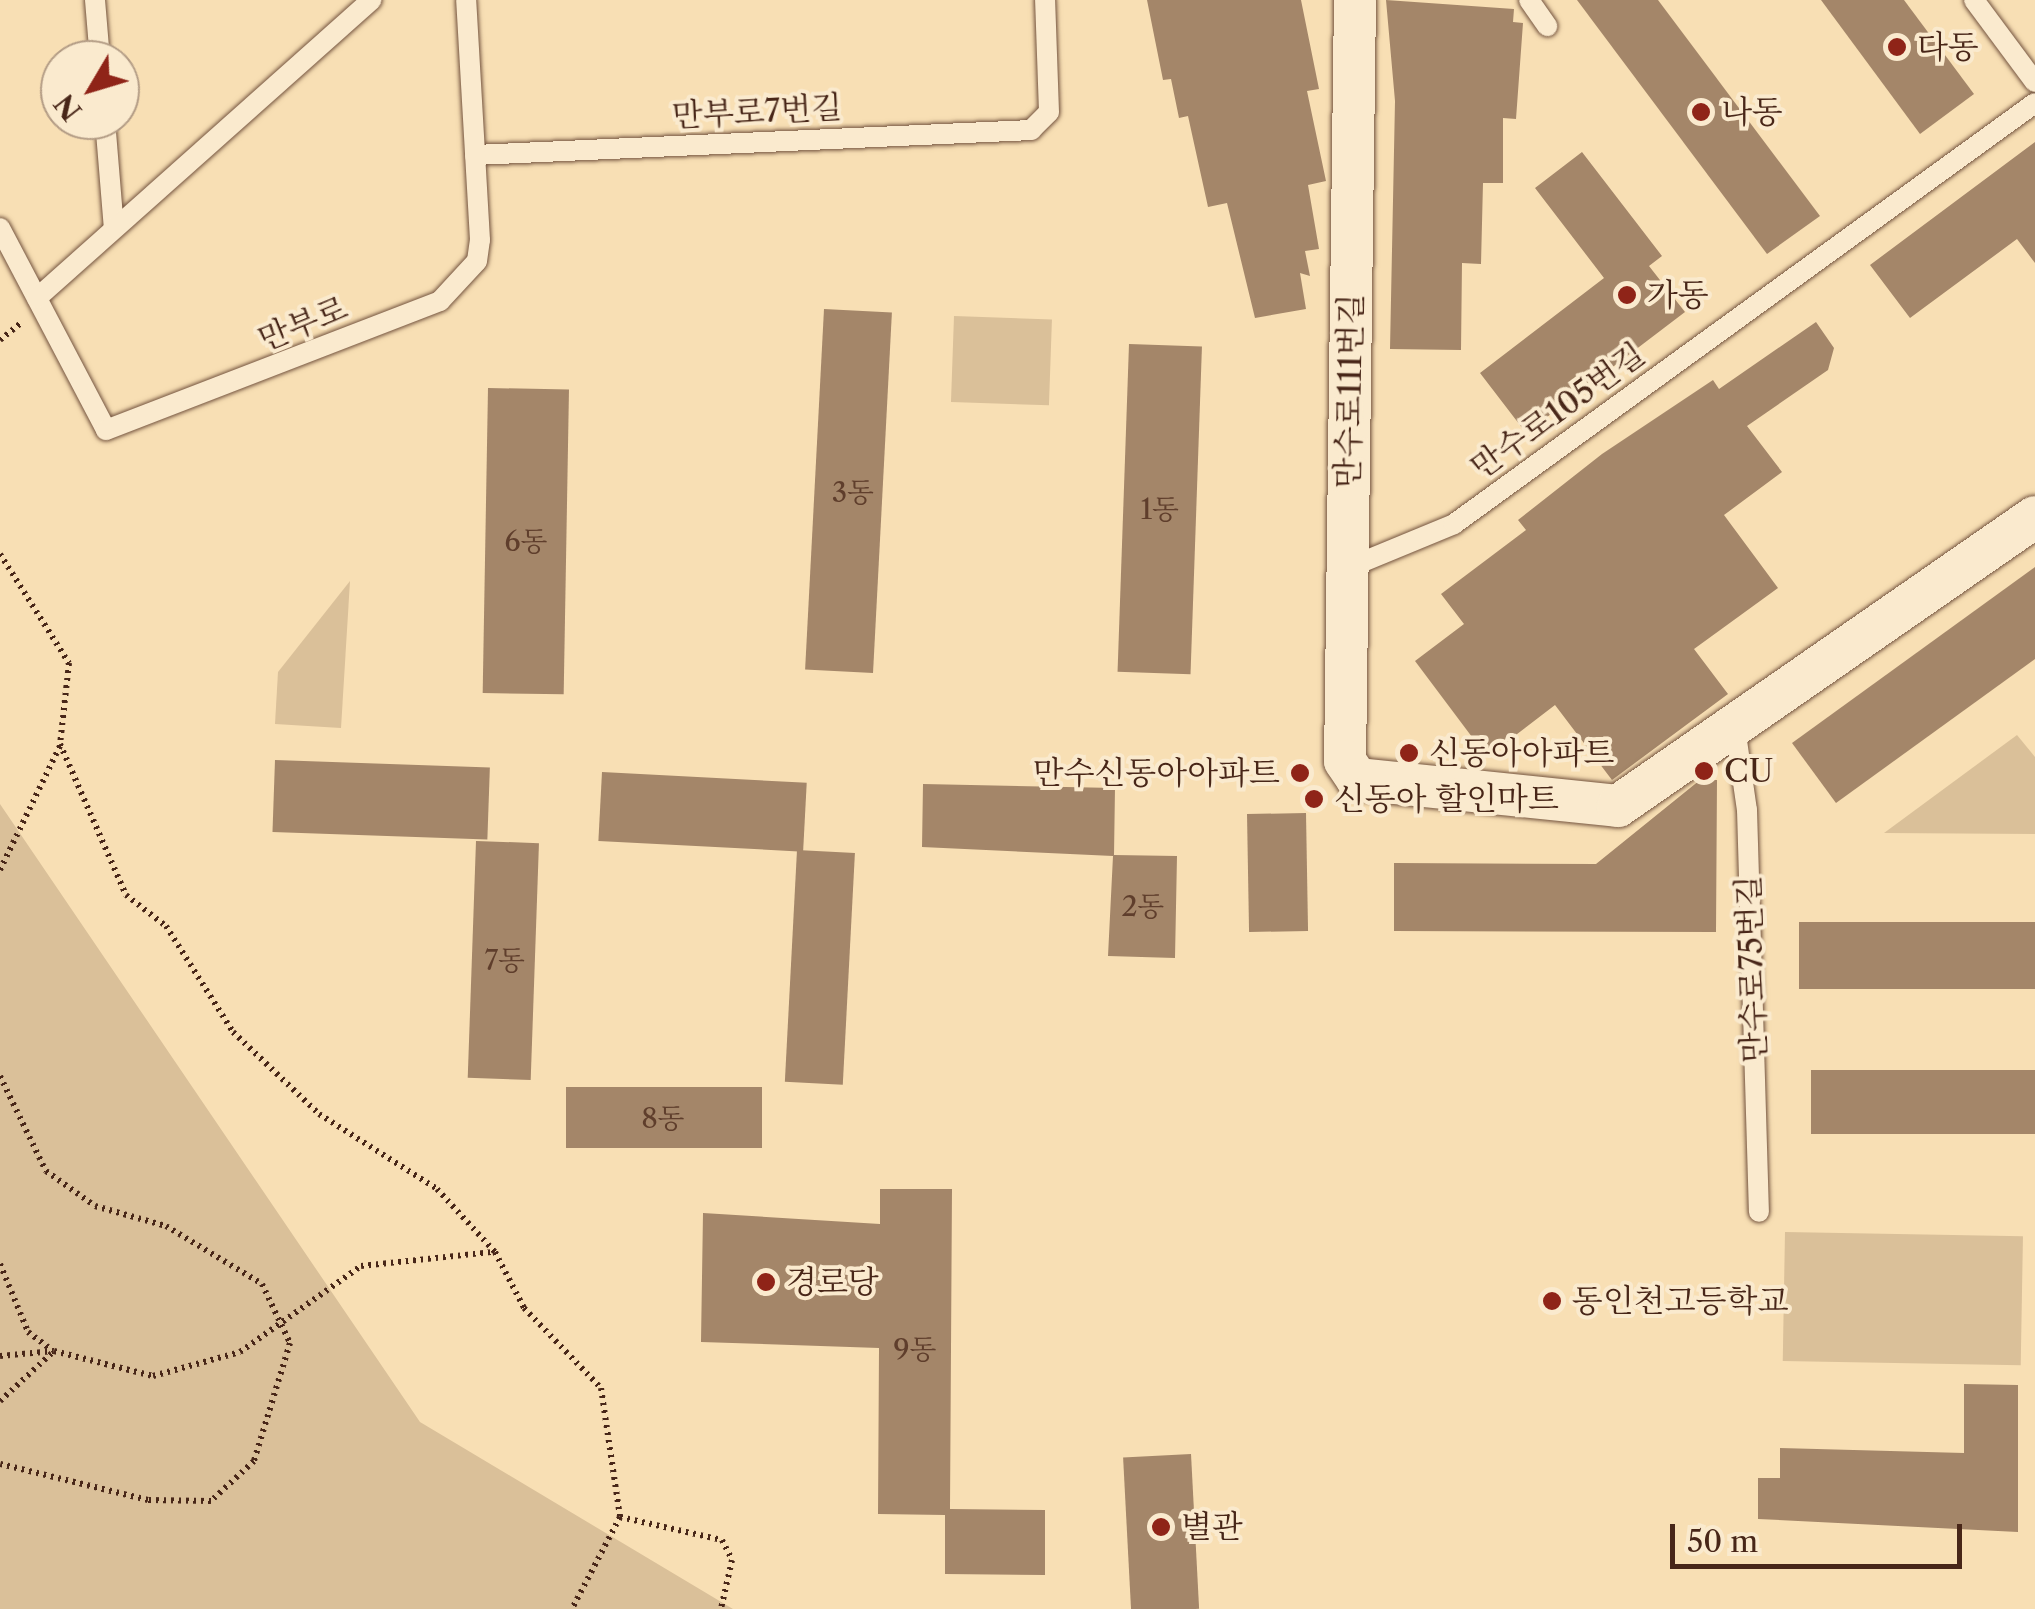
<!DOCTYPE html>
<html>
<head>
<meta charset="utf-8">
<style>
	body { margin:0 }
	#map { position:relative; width:2035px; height:1609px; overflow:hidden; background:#f8dfb4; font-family:"Libre Caslon Text","Noto Serif KR",serif }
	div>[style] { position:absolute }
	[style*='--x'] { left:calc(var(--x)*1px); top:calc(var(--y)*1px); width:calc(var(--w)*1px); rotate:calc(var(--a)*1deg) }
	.green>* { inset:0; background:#dac099; transform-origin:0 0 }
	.building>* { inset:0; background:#a48669; transform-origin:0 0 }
	.path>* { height:6px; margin-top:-3px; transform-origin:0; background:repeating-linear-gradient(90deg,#482618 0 2.5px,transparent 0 7.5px) }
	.roads { filter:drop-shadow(0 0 2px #74543f) drop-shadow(0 0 2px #74543f) }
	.lane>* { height:20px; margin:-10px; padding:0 10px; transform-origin:10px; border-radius:10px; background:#faeace }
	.street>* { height:42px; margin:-21px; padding:0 21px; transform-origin:21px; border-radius:21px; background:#faeace }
	.dots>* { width:28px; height:28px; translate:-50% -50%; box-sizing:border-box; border:5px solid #faeace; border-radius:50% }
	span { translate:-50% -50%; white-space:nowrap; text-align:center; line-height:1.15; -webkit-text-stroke:8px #faeace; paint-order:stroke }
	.number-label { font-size:28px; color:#5f3e2c }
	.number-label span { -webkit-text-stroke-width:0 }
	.poi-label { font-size:32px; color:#482618 }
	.left { translate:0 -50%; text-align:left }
	.right { translate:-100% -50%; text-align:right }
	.street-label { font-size:32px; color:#482618 }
	.north { position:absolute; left:40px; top:40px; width:100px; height:100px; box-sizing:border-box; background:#faeace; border:2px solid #b39c85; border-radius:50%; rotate:232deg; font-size:28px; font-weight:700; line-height:40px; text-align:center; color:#482618 }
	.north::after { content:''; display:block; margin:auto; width:35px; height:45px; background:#8f2418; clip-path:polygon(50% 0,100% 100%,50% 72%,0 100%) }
	.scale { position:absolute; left:1670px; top:1524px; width:292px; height:45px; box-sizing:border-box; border:5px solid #482618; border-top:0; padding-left:12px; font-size:30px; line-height:35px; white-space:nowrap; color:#482618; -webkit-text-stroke:8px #faeace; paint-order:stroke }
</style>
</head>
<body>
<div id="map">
	<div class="green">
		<i style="left:954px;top:316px;width:98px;height:86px;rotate:2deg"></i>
		<i style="clip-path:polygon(350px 581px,341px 728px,275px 724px,278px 672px)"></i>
		<i style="clip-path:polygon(2017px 735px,2035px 757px,2035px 834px,1884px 833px)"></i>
		<i style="clip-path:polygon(0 804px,420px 1422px,733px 1609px,0 1609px)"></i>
		<i style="left:1785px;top:1232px;width:238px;height:129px;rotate:1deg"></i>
	</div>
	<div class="building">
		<i style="clip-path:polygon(1147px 0,1301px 0,1319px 89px,1307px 91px,1326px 181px,1308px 185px,1319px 249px,1305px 251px,1310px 276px,1300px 273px,1306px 309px,1255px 318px,1227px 203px,1208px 207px,1188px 116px,1179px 118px,1171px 79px,1163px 80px)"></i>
		<i style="clip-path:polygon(1386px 0,1514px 9px,1513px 22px,1523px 23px,1516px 119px,1503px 118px,1503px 183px,1483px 183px,1481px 264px,1462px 263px,1461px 350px,1390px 349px,1395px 101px)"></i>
		<i style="clip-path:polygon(1577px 0,1658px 0,1820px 216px,1767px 254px)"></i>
		<i style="clip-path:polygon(1821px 0,1904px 0,1974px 94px,1920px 134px)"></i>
		<i style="clip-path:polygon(2035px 142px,2035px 263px,2017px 239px,1910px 318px,1870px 265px)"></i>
		<i style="clip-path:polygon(1582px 152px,1662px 256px,1649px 266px,1685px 312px,1526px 433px,1480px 373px,1604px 278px,1535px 188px)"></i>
		<i style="left:824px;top:309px;width:68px;height:361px;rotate:3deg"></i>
		<i style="clip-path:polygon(1816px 322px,1834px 348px,1828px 370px,1747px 426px,1782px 472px,1724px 515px,1778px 588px,1694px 649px,1728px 694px,1612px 780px,1555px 705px,1487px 757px,1415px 661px,1464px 624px,1441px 594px,1526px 530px,1518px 520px,1602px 454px,1713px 380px,1719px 389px)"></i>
		<i style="left:1129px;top:344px;width:73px;height:328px;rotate:2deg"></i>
		<i style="left:488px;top:388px;width:81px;height:305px;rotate:1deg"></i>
		<i style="clip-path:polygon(2035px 567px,2035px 659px,1836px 803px,1792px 743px)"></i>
		<i style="left:275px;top:760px;width:215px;height:72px;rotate:2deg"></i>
		<i style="left:602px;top:772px;width:205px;height:69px;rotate:3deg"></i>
		<i style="clip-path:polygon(1700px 780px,1717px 780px,1716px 932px,1394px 931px,1394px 863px,1596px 864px)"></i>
		<i style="clip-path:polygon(923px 784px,1115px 788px,1114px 855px,1177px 856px,1175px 958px,1108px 956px,1113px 856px,922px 847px)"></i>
		<i style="left:1306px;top:813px;width:118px;height:59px;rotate:89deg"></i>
		<i style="left:476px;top:841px;width:63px;height:237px;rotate:2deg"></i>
		<i style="left:797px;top:850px;width:58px;height:232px;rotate:3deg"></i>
		<i style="left:2035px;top:922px;width:67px;height:236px;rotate:90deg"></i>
		<i style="left:1811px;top:1070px;width:224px;height:64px"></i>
		<i style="left:566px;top:1087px;width:196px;height:61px"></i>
		<i style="clip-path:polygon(880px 1189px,952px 1189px,950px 1509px,1045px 1510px,1045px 1575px,945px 1574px,945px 1515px,878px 1514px,879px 1348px,701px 1342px,703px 1213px,880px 1224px)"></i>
		<i style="clip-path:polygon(1964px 1384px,2018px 1385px,2018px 1532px,1758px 1519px,1758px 1478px,1780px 1478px,1780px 1448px,1964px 1453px)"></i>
		<i style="left:1191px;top:1454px;width:155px;height:68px;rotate:87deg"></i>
	</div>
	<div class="path">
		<i style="--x:0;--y:340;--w:26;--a:-39"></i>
		<i style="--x:0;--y:554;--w:129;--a:57.7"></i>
		<i style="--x:69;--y:663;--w:81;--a:96.3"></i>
		<i style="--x:60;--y:744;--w:165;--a:66.4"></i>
		<i style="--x:126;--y:895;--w:51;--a:37.8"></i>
		<i style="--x:166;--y:926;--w:125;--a:57.7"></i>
		<i style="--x:233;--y:1032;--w:119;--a:43.6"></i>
		<i style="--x:319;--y:1114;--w:140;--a:32.4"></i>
		<i style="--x:437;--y:1189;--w:86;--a:47.4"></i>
		<i style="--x:495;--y:1252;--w:63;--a:62.6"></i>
		<i style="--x:524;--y:1308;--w:111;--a:46.1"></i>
		<i style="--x:601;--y:1388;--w:130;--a:81.6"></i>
		<i style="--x:620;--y:1517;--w:104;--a:117.6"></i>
		<i style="--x:0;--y:870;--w:138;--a:-64.2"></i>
		<i style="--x:0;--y:1076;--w:106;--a:64.2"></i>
		<i style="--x:46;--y:1171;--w:60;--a:35.5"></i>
		<i style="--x:95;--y:1206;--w:74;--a:15.7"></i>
		<i style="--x:166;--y:1226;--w:112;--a:31.1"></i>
		<i style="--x:262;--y:1284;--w:65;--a:64.6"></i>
		<i style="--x:290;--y:1343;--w:123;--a:107"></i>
		<i style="--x:254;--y:1461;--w:59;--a:137.1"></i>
		<i style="--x:211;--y:1501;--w:63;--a:-179.1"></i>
		<i style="--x:148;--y:1500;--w:152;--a:-166.3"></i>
		<i style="--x:0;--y:1264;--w:74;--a:67.6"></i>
		<i style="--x:28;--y:1332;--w:31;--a:37"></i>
		<i style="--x:0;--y:1356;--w:54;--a:-5.3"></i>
		<i style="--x:54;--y:1351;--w:102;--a:14.2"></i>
		<i style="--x:153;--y:1376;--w:90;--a:-15.4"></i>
		<i style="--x:240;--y:1352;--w:148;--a:-35.4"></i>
		<i style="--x:361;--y:1266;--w:133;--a:-6.1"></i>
		<i style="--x:0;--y:1401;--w:72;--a:-42.8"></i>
		<i style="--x:620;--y:1517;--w:105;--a:12.7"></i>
		<i style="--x:722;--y:1540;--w:22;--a:63"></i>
		<i style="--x:732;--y:1560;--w:50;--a:102.7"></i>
	</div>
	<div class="roads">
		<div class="lane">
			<i style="--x:95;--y:0;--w:60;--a:85.2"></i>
			<i style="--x:1529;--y:0;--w:32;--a:55"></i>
			<i style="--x:1974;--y:0;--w:102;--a:53.4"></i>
			<i style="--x:105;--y:120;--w:109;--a:85.3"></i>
			<i style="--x:475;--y:155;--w:557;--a:-2.57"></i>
			<i style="--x:1031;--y:130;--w:25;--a:-45"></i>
			<i style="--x:1049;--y:112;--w:112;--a:-92"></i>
			<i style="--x:0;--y:228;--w:228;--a:62.3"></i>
			<i style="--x:106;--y:430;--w:358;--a:-21.1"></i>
			<i style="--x:440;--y:301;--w:54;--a:-47.2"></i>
			<i style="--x:477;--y:261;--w:21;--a:-82"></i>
			<i style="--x:480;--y:240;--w:240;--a:-93.3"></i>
			<i style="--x:37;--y:298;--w:448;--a:-41.7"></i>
			<i style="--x:1348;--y:568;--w:115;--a:-22.5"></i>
			<i style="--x:1454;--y:524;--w:717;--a:-35.93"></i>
			<i style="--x:1735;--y:727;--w:84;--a:81.8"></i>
			<i style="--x:1747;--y:810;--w:402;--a:88.3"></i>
		</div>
		<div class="street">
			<i style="--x:1355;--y:0;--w:761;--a:90.75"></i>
			<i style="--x:1345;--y:761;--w:22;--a:56"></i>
			<i style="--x:1357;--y:779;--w:262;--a:5.9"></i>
			<i style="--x:1618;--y:806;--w:507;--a:-34.72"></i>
		</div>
	</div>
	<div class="dots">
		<i style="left:1897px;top:47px;background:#8f2418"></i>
		<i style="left:1701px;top:112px;background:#8f2418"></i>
		<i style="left:1627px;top:295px;background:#8f2418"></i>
		<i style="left:1409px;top:753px;background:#8f2418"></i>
		<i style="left:1704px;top:771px;background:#8f2418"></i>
		<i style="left:1300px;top:773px;background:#8f2418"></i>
		<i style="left:1314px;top:799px;background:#8f2418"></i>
		<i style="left:766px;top:1282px;background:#8f2418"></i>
		<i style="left:1552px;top:1301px;background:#8f2418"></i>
		<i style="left:1161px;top:1527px;background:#8f2418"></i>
	</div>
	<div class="number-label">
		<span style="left:853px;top:492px">3동</span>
		<span style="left:1160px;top:509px">1동</span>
		<span style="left:526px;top:541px">6동</span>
		<span style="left:1143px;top:906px">2동</span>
		<span style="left:505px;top:960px">7동</span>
		<span style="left:663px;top:1118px">8동</span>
		<span style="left:915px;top:1349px">9동</span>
	</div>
	<div class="poi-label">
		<span class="left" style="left:1917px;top:47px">다동</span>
		<span class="left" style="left:1721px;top:112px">나동</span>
		<span class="left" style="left:1647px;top:295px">가동</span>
		<span class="left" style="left:1429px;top:753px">신동아아파트</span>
		<span class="left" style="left:1724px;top:771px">CU</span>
		<span class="right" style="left:1280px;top:773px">만수신동아아파트</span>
		<span class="left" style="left:1334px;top:799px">신동아 할인마트</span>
		<span class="left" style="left:786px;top:1282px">경로당</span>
		<span class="left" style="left:1572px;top:1301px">동인천고등학교</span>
		<span class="left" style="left:1181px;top:1527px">별관</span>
	</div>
	<div class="street-label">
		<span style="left:757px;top:112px;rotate:-3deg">만부로7번길</span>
		<span style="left:303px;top:324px;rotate:-22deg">만부로</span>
		<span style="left:1350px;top:391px;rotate:-89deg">만수로111번길</span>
		<span style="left:1558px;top:411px;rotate:-36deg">만수로105번길</span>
		<span style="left:1752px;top:969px;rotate:-92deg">만수로75번길</span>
	</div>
	<div class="north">N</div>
	<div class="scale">50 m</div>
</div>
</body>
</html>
